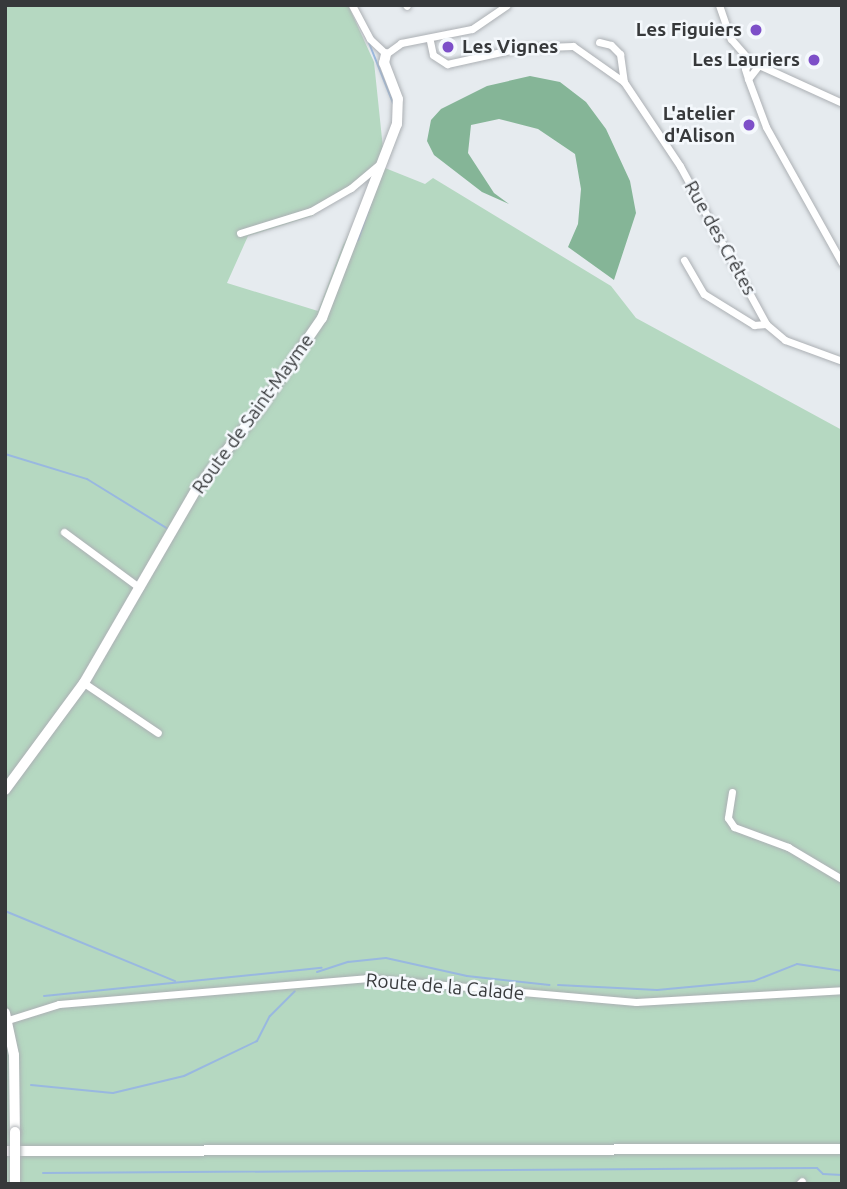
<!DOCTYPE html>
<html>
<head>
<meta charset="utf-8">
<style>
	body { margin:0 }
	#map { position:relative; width:847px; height:1189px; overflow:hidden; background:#e6ebef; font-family:Ubuntu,sans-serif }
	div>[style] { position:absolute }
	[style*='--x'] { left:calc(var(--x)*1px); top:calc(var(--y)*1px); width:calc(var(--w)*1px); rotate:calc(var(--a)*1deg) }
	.green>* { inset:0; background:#b5d8c1 }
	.forest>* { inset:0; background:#85b597 }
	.stream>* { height:2px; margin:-1px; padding:0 1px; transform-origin:1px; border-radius:1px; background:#99b8e0 }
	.roads { filter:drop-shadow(0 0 2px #acb0b4) drop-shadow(0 0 2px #acb0b4) }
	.street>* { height:7px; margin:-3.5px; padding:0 3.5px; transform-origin:3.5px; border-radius:3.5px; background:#fff }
	.secondary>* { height:10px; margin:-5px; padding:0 5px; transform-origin:5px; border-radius:5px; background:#fff }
	.primary>* { height:10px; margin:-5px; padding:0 5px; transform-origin:5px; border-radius:5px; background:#fff }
	.bridges { filter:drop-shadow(0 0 2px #acb0b4) drop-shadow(0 0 2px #acb0b4) }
	.secondary-bridge>* { height:10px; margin:-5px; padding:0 5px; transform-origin:5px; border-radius:5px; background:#fff }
	.dots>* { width:19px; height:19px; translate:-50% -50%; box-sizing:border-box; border:4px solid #f4f8fc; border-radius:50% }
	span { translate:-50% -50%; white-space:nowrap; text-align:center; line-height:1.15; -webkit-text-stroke:5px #f4f8fc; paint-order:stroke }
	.poi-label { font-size:19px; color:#37393b; font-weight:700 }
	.right { translate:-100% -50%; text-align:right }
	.left { translate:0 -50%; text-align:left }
	.street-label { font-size:19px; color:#37393b }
	.frame { position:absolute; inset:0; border:7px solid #37393b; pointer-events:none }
</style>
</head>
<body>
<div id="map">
	<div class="green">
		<i style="clip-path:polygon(5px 5px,348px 5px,374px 62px,384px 158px,312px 216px,248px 236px,227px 283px,318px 311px,343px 245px,385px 168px,425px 184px,433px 178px,611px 286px,636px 318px,842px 430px,842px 1184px,5px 1184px)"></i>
	</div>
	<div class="forest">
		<i style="clip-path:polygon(530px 76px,560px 82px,586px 102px,606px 129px,630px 181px,636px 213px,614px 280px,568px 247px,578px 224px,581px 189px,575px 154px,538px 129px,499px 119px,471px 125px,468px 153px,494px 193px,509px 204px,482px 192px,434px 155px,427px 141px,431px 120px,441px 109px,487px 86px)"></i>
	</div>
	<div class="stream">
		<i style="--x:369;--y:43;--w:65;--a:68.2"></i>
		<i style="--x:358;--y:240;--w:39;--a:-71"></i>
		<i style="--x:5;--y:454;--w:86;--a:17"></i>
		<i style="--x:87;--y:479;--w:95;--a:31.7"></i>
		<i style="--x:5;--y:911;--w:184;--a:22.4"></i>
		<i style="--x:317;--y:972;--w:33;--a:-18"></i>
		<i style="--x:348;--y:962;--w:38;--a:-6"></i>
		<i style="--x:386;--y:958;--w:83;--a:12.5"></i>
		<i style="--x:467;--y:976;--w:83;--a:6.2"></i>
		<i style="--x:558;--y:985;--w:99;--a:2.9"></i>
		<i style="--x:657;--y:990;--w:97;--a:-5.3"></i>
		<i style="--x:754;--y:981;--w:46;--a:-21.6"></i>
		<i style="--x:797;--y:964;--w:46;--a:8.8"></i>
		<i style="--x:44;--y:996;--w:279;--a:-5.8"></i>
		<i style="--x:31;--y:1085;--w:82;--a:5.6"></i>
		<i style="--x:113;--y:1093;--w:73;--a:-13.5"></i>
		<i style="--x:184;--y:1076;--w:81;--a:-25.6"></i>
		<i style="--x:257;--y:1041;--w:28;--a:-63"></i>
		<i style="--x:270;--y:1016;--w:35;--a:-45"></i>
		<i style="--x:43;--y:1173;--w:774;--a:-0.37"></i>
		<i style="--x:817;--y:1168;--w:8;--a:45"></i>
		<i style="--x:823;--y:1174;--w:19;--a:3"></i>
	</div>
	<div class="roads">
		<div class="street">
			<i style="--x:352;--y:5;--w:38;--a:62"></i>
			<i style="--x:370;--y:39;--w:22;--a:43"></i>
			<i style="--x:386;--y:54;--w:19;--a:-36"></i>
			<i style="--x:401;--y:43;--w:72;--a:-11.2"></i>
			<i style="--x:472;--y:29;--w:42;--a:-34.4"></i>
			<i style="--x:406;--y:5;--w:1;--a:45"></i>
			<i style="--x:719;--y:5;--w:36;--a:71"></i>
			<i style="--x:731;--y:39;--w:29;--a:49"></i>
			<i style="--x:750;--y:61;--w:101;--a:24.5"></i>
			<i style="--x:430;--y:41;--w:14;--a:78"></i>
			<i style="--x:433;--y:55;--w:17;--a:33"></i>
			<i style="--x:447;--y:64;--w:74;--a:-12.5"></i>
			<i style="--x:519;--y:48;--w:54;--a:-2.1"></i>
			<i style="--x:573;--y:46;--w:62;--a:35.2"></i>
			<i style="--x:599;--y:42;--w:12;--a:14"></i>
			<i style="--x:611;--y:45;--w:13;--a:45"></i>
			<i style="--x:620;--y:54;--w:28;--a:82"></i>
			<i style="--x:624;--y:82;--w:101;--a:56.3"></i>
			<i style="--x:680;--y:166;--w:180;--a:61.4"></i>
			<i style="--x:766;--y:324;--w:25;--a:40"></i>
			<i style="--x:785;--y:340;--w:61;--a:20.2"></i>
			<i style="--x:750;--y:61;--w:9;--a:122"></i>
			<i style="--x:745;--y:69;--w:10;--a:73"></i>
			<i style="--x:748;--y:79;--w:18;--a:-52"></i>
			<i style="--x:748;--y:79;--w:51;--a:69.4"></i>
			<i style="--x:766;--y:127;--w:156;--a:60.8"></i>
			<i style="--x:240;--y:233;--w:74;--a:-17.2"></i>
			<i style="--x:311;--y:211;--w:46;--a:-29.9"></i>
			<i style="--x:351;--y:188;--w:35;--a:-40"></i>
			<i style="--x:684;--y:260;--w:39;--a:60"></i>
			<i style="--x:704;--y:294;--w:59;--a:31.8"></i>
			<i style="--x:754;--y:325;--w:12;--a:-5"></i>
			<i style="--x:64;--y:532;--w:94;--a:36.4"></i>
			<i style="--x:84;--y:683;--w:89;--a:34"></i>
			<i style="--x:732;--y:792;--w:26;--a:99"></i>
			<i style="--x:728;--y:818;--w:11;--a:56"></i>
			<i style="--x:734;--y:827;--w:58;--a:20.3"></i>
			<i style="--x:788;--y:847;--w:63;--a:30.7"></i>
			<i style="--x:8;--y:1020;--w:53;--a:-17.4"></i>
			<i style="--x:59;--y:1004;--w:308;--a:-4.8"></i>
			<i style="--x:366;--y:978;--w:271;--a:5.1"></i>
			<i style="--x:636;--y:1002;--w:206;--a:-3.3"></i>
			<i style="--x:799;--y:1184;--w:4;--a:-45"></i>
		</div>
		<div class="secondary">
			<i style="--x:5;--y:790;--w:133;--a:-53.6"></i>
			<i style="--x:84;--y:683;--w:225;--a:-59.9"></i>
			<i style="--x:197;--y:488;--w:103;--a:-51.7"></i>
			<i style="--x:261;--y:407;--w:108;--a:-55.6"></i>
			<i style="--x:322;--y:318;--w:208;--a:-68.9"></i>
			<i style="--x:397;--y:124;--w:25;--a:-88"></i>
			<i style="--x:398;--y:99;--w:39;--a:-111"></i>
			<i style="--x:384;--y:63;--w:9;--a:-77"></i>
			<i style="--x:5;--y:1013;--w:43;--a:77.9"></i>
			<i style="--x:14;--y:1055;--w:77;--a:89.3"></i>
		</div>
		<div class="primary">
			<i style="--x:5;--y:1151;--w:837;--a:-0.14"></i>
		</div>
	</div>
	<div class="bridges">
		<div class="secondary-bridge">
			<i style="--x:15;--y:1182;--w:50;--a:-90"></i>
		</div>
	</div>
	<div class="dots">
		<i style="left:756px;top:30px;background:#7d4fc8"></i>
		<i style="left:448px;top:47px;background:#7d4fc8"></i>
		<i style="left:814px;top:60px;background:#7d4fc8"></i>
		<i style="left:749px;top:125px;background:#7d4fc8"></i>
	</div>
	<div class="poi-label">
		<span class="right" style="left:742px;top:30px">Les Figuiers</span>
		<span class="left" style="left:462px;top:47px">Les Vignes</span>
		<span class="right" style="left:800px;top:60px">Les Lauriers</span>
		<span class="right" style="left:735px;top:125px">L'atelier<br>d'Alison</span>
	</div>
	<div class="street-label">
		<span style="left:720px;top:238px;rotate:61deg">Rue des Crêtes</span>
		<span style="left:253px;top:414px;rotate:-54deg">Route de Saint-Mayme</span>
		<span style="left:445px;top:987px;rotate:5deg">Route de la Calade</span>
	</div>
	<div class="frame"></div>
</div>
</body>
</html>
